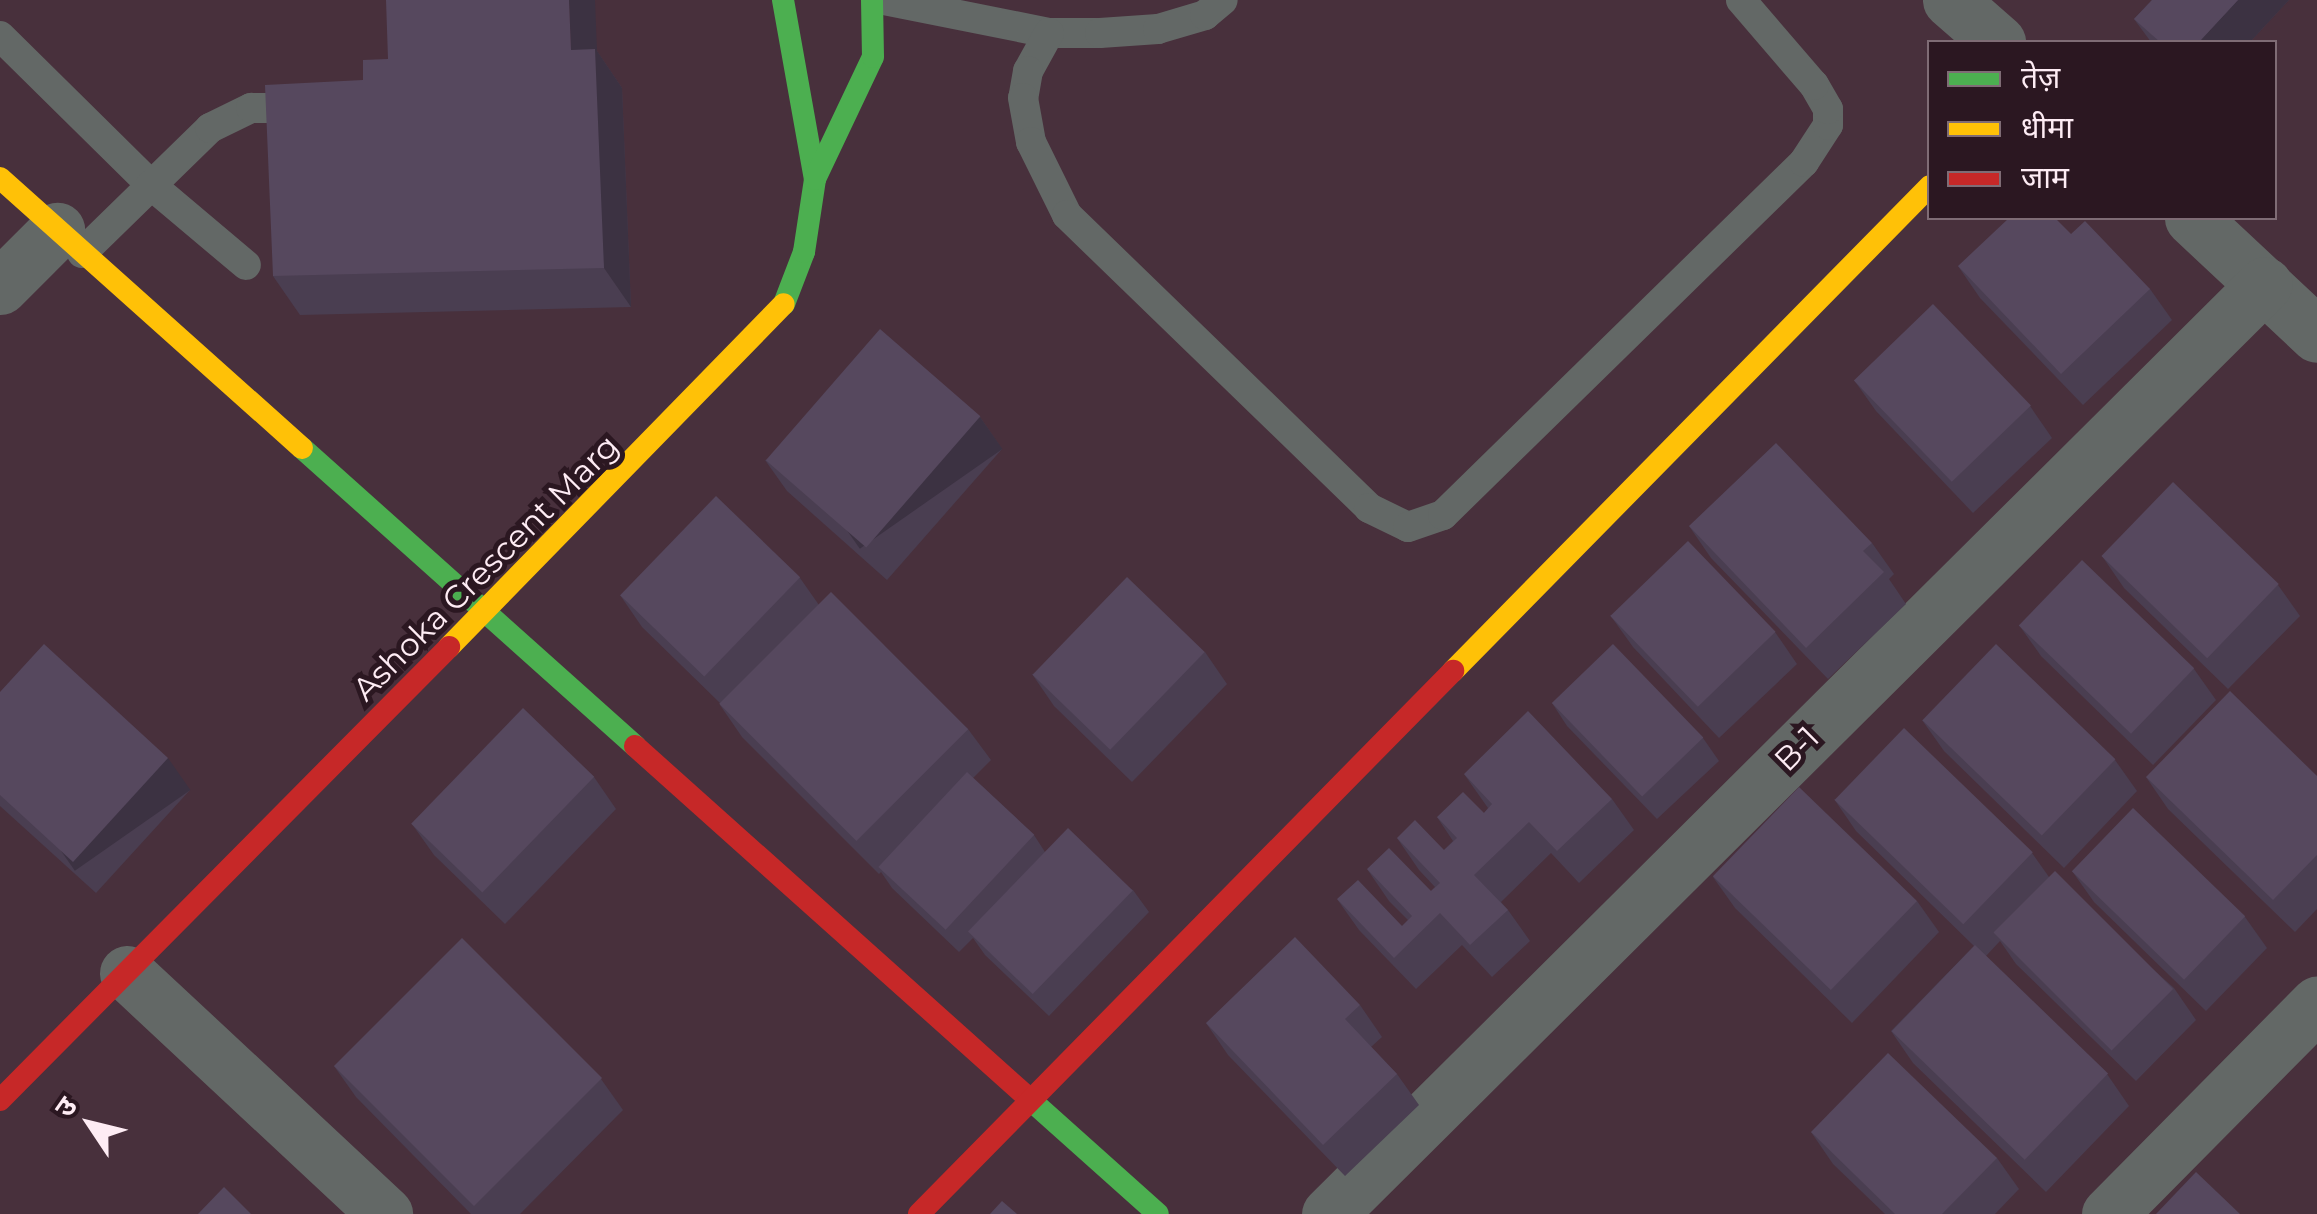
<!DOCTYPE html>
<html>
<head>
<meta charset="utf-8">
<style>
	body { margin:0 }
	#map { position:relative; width:2317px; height:1214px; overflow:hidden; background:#48303c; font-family:Montserrat,"Noto Sans Devanagari",sans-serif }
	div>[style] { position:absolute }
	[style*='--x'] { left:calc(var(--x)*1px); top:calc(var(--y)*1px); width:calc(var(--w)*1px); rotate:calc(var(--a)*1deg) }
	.lane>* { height:30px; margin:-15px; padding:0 15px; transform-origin:15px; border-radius:15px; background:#636866 }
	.street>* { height:55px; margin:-27.5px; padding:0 27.5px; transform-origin:27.5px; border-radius:27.5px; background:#636866 }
	.fast>* { height:22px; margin:-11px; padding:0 11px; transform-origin:11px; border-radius:11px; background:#4caf50 }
	.slow>* { height:22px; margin:-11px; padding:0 11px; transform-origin:11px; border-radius:11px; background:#ffc107 }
	.jam>* { height:22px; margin:-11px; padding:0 11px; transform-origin:11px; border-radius:11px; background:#c62828 }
	.wall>* { inset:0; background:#4a3e51 }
	.shaded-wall>* { inset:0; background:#3c3242; transform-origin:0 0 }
	.building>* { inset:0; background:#56485e; transform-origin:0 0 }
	span { translate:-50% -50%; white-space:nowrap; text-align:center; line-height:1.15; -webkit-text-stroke:10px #2b1721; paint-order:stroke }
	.street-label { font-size:32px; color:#feecf4 }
	.legend { position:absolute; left:1927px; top:40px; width:350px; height:180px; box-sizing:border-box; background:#2b1721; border:2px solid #7f6c75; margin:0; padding:12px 18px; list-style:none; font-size:30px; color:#feecf4 }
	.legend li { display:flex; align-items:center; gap:20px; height:50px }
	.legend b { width:50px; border:2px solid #7f6c75 }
	.north { position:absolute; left:40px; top:1074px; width:100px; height:100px; -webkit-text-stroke:8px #2b1721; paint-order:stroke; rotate:305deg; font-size:28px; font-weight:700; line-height:40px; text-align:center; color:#feecf4 }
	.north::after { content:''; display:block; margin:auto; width:35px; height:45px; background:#feecf4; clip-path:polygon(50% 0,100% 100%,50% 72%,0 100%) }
</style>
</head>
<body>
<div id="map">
	<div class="lane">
		<i style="--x:884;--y:0;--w:168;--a:11.3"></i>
		<i style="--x:1049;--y:33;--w:51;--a:0"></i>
		<i style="--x:1100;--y:33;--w:58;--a:-3.9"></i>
		<i style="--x:1158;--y:29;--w:49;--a:-16.6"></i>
		<i style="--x:1205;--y:15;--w:23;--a:-40"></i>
		<i style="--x:1049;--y:33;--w:43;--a:118.9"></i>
		<i style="--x:1028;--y:71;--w:27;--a:100"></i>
		<i style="--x:1023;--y:98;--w:45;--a:79.7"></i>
		<i style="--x:1031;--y:142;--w:81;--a:63.7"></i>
		<i style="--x:1067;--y:215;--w:421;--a:44.1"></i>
		<i style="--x:1369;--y:508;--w:43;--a:26"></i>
		<i style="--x:1408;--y:527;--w:37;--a:-19"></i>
		<i style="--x:1443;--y:515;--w:505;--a:-44.36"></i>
		<i style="--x:1804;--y:162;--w:44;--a:-57"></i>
		<i style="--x:1828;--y:125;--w:16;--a:-90"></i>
		<i style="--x:1828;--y:109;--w:28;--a:-120"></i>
		<i style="--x:1814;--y:85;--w:112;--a:-130.7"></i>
		<i style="--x:0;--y:36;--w:212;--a:44.6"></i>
		<i style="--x:151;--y:185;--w:124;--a:40.1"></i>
		<i style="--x:82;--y:253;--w:179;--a:-44.3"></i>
		<i style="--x:210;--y:128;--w:46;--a:-26"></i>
		<i style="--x:251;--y:108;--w:53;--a:0"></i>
	</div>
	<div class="street">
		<i style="--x:1950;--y:0;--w:64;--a:41.2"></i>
		<i style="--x:2192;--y:218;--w:171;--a:43.1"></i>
		<i style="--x:0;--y:287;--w:81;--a:-45"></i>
		<i style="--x:127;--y:973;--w:353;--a:43"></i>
		<i style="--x:1329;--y:1214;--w:1319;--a:-44.82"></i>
		<i style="--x:2109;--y:1214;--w:296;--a:-45.3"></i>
	</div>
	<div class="fast">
		<i style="--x:783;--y:0;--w:182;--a:79.9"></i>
		<i style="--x:784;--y:304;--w:56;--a:-69"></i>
		<i style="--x:804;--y:252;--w:74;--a:-81.4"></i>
		<i style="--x:815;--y:179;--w:135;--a:-64.6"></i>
		<i style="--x:873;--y:57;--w:57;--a:-91"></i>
		<i style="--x:302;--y:448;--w:447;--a:41.8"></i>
		<i style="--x:1025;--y:1095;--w:178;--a:41.8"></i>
	</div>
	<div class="slow">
		<i style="--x:0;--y:178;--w:405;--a:41.8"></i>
		<i style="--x:449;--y:647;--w:479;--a:-45.7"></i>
		<i style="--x:1453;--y:671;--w:680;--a:-45.48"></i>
	</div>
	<div class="jam">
		<i style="--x:635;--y:746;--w:523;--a:41.82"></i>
		<i style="--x:0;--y:1100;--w:638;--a:-45.25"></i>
		<i style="--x:919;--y:1214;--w:762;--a:-45.48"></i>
	</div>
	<div class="wall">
		<i style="clip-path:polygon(2152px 0,2289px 0,2250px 42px,2151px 42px,2134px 19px)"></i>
		<i style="clip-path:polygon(597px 51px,622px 88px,631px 307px,300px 315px,273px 276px,363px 80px,388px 59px)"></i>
		<i style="clip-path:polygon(2071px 234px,2150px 289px,2172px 320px,2083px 405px,1980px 298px,1958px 266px)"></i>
		<i style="clip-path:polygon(1854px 380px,2030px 406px,2052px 438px,1973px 513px,1876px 411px)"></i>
		<i style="clip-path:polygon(980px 417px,1002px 449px,887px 580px,787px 491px,765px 460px)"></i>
		<i style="clip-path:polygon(1689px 526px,1872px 543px,1894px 574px,1889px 579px,1906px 604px,1828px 679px,1711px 558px)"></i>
		<i style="clip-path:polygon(2102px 556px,2278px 585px,2300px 616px,2228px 689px,2124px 588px)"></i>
		<i style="clip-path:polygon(800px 578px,819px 605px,968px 729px,991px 760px,973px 778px,1034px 835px,1045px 852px,1133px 890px,1149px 912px,1049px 1016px,985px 955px,973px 938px,959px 952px,892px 888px,881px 872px,879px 874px,742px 737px,720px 705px,721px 704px,642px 627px,620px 595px)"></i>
		<i style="clip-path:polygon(1610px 615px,1775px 632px,1797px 664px,1719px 738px,1633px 647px)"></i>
		<i style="clip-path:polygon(2019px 625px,2194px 669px,2216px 700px,2153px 765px,2041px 656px)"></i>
		<i style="clip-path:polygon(1205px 652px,1227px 684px,1132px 782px,1054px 706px,1032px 674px)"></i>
		<i style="clip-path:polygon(0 692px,190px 790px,96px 893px,0 806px)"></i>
		<i style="clip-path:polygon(1552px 703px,1703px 738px,1719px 761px,1657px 819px,1567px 726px)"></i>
		<i style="clip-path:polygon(1922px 720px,2115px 760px,2137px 791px,2064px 868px,1944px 751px)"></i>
		<i style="clip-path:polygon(1464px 774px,1612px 799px,1634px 830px,1579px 883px,1551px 853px,1501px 902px,1508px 910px,1530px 941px,1492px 977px,1462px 945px,1416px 989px,1359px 930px,1337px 899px,1402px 926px,1408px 920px,1389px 901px,1367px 869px,1431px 891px,1435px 887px,1419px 870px,1397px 838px,1444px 850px,1453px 841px,1437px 817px,1484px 813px,1488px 808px)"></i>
		<i style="clip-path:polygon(2317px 776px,2317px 909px,2295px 932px,2168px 809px,2146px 777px)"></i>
		<i style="clip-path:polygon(594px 777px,616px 809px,505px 924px,434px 855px,412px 824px)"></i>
		<i style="clip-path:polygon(1834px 799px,2032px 853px,2049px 877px,2174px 988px,2196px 1020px,2136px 1081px,2016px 964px,2000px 941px,1986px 956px,2107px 1074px,2129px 1106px,2046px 1192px,1913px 1063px,1891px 1031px,1974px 946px,1856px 831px)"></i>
		<i style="clip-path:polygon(2072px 871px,2245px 917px,2267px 948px,2206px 1011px,2094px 902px)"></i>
		<i style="clip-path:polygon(1713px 877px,1917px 901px,1939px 932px,1852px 1023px,1735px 908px)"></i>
		<i style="clip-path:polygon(1360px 1005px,1382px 1037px,1371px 1047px,1397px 1074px,1419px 1105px,1345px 1176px,1228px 1055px,1206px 1023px)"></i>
		<i style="clip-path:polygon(334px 1066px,601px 1079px,623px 1110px,520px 1214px,471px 1214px,356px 1097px)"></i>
		<i style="clip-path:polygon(1811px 1132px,1997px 1158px,2019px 1189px,1995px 1214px,1885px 1214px,1833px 1164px)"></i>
	</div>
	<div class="shaded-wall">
		<i style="clip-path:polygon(569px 0,595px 0,597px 51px,622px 88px,631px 307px,604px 268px,571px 50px)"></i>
		<i style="clip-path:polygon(2238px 0,2289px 0,2250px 42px,2199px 42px)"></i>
		<i style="left:980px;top:417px;width:39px;height:174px;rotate:55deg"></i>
		<i style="left:168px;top:758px;width:39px;height:141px;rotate:55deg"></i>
	</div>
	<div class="building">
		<i style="clip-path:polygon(386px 0,569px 0,571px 50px,595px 49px,604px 268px,273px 276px,265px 85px,363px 80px,363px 60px,388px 59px)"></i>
		<i style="clip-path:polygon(2152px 0,2238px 0,2199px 42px,2160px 42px,2134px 19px)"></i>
		<i style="clip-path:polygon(2009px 218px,2055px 218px,2071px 234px,2085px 221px,2150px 289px,2061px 374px,1958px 266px)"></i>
		<i style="left:1933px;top:304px;width:141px;height:110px;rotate:46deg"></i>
		<i style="left:880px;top:329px;width:133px;height:174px;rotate:41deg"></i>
		<i style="clip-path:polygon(1776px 443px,1872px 543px,1863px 551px,1884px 572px,1806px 648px,1689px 526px)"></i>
		<i style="left:2173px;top:482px;width:147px;height:103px;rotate:44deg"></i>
		<i style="left:716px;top:496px;width:117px;height:138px;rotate:44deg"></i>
		<i style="left:1688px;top:541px;width:126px;height:108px;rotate:46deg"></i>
		<i style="left:2082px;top:560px;width:156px;height:91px;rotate:44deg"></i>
		<i style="left:1127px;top:577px;width:108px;height:136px;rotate:44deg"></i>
		<i style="left:831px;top:592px;width:194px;height:158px;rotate:45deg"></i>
		<i style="clip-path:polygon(44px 644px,168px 758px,73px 862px,0 795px,0 692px)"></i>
		<i style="left:1613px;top:644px;width:130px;height:85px;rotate:46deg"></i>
		<i style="left:1996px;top:644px;width:166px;height:106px;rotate:44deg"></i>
		<i style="clip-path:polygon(2230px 691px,2317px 776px,2317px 855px,2273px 900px,2146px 777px)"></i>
		<i style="left:523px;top:708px;width:99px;height:161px;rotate:44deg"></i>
		<i style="clip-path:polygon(1528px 711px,1612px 799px,1557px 851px,1529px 822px,1474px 875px,1508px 910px,1470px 945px,1440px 913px,1394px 958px,1337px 899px,1358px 880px,1402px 926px,1412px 916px,1367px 869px,1389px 848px,1431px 891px,1440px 883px,1397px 838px,1415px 820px,1444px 850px,1457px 838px,1437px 817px,1463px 792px,1484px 813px,1492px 804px,1464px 774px)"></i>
		<i style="left:1904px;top:728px;width:179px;height:100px;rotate:44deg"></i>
		<i style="left:967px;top:772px;width:92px;height:130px;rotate:43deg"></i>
		<i style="left:1799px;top:787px;width:164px;height:124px;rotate:44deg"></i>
		<i style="left:2133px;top:808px;width:156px;height:88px;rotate:44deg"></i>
		<i style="left:1068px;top:828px;width:90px;height:144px;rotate:44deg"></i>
		<i style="left:2055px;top:871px;width:167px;height:87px;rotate:45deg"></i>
		<i style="clip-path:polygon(1295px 937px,1360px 1005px,1345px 1019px,1397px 1074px,1323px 1145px,1206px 1023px)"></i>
		<i style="left:462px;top:938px;width:198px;height:181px;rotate:45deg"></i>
		<i style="left:1975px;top:945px;width:185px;height:120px;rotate:44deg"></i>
		<i style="clip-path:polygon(1888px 1053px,1997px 1158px,1942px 1214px,1895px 1214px,1811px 1132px)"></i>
		<i style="clip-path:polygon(2196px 1172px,2240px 1214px,2156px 1214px)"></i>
		<i style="clip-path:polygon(224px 1187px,251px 1214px,198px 1214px)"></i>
		<i style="clip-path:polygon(1002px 1201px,1017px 1214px,990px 1214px)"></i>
	</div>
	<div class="street-label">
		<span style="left:486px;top:568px;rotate:-45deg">Ashoka Crescent Marg</span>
		<span style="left:1797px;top:749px;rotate:-45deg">B-1</span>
	</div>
	<ul class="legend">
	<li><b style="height:12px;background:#4caf50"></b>तेज़</li>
	<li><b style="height:12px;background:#ffc107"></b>धीमा</li>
	<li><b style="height:12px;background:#c62828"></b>जाम</li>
	</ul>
	<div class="north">उ</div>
</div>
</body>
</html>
